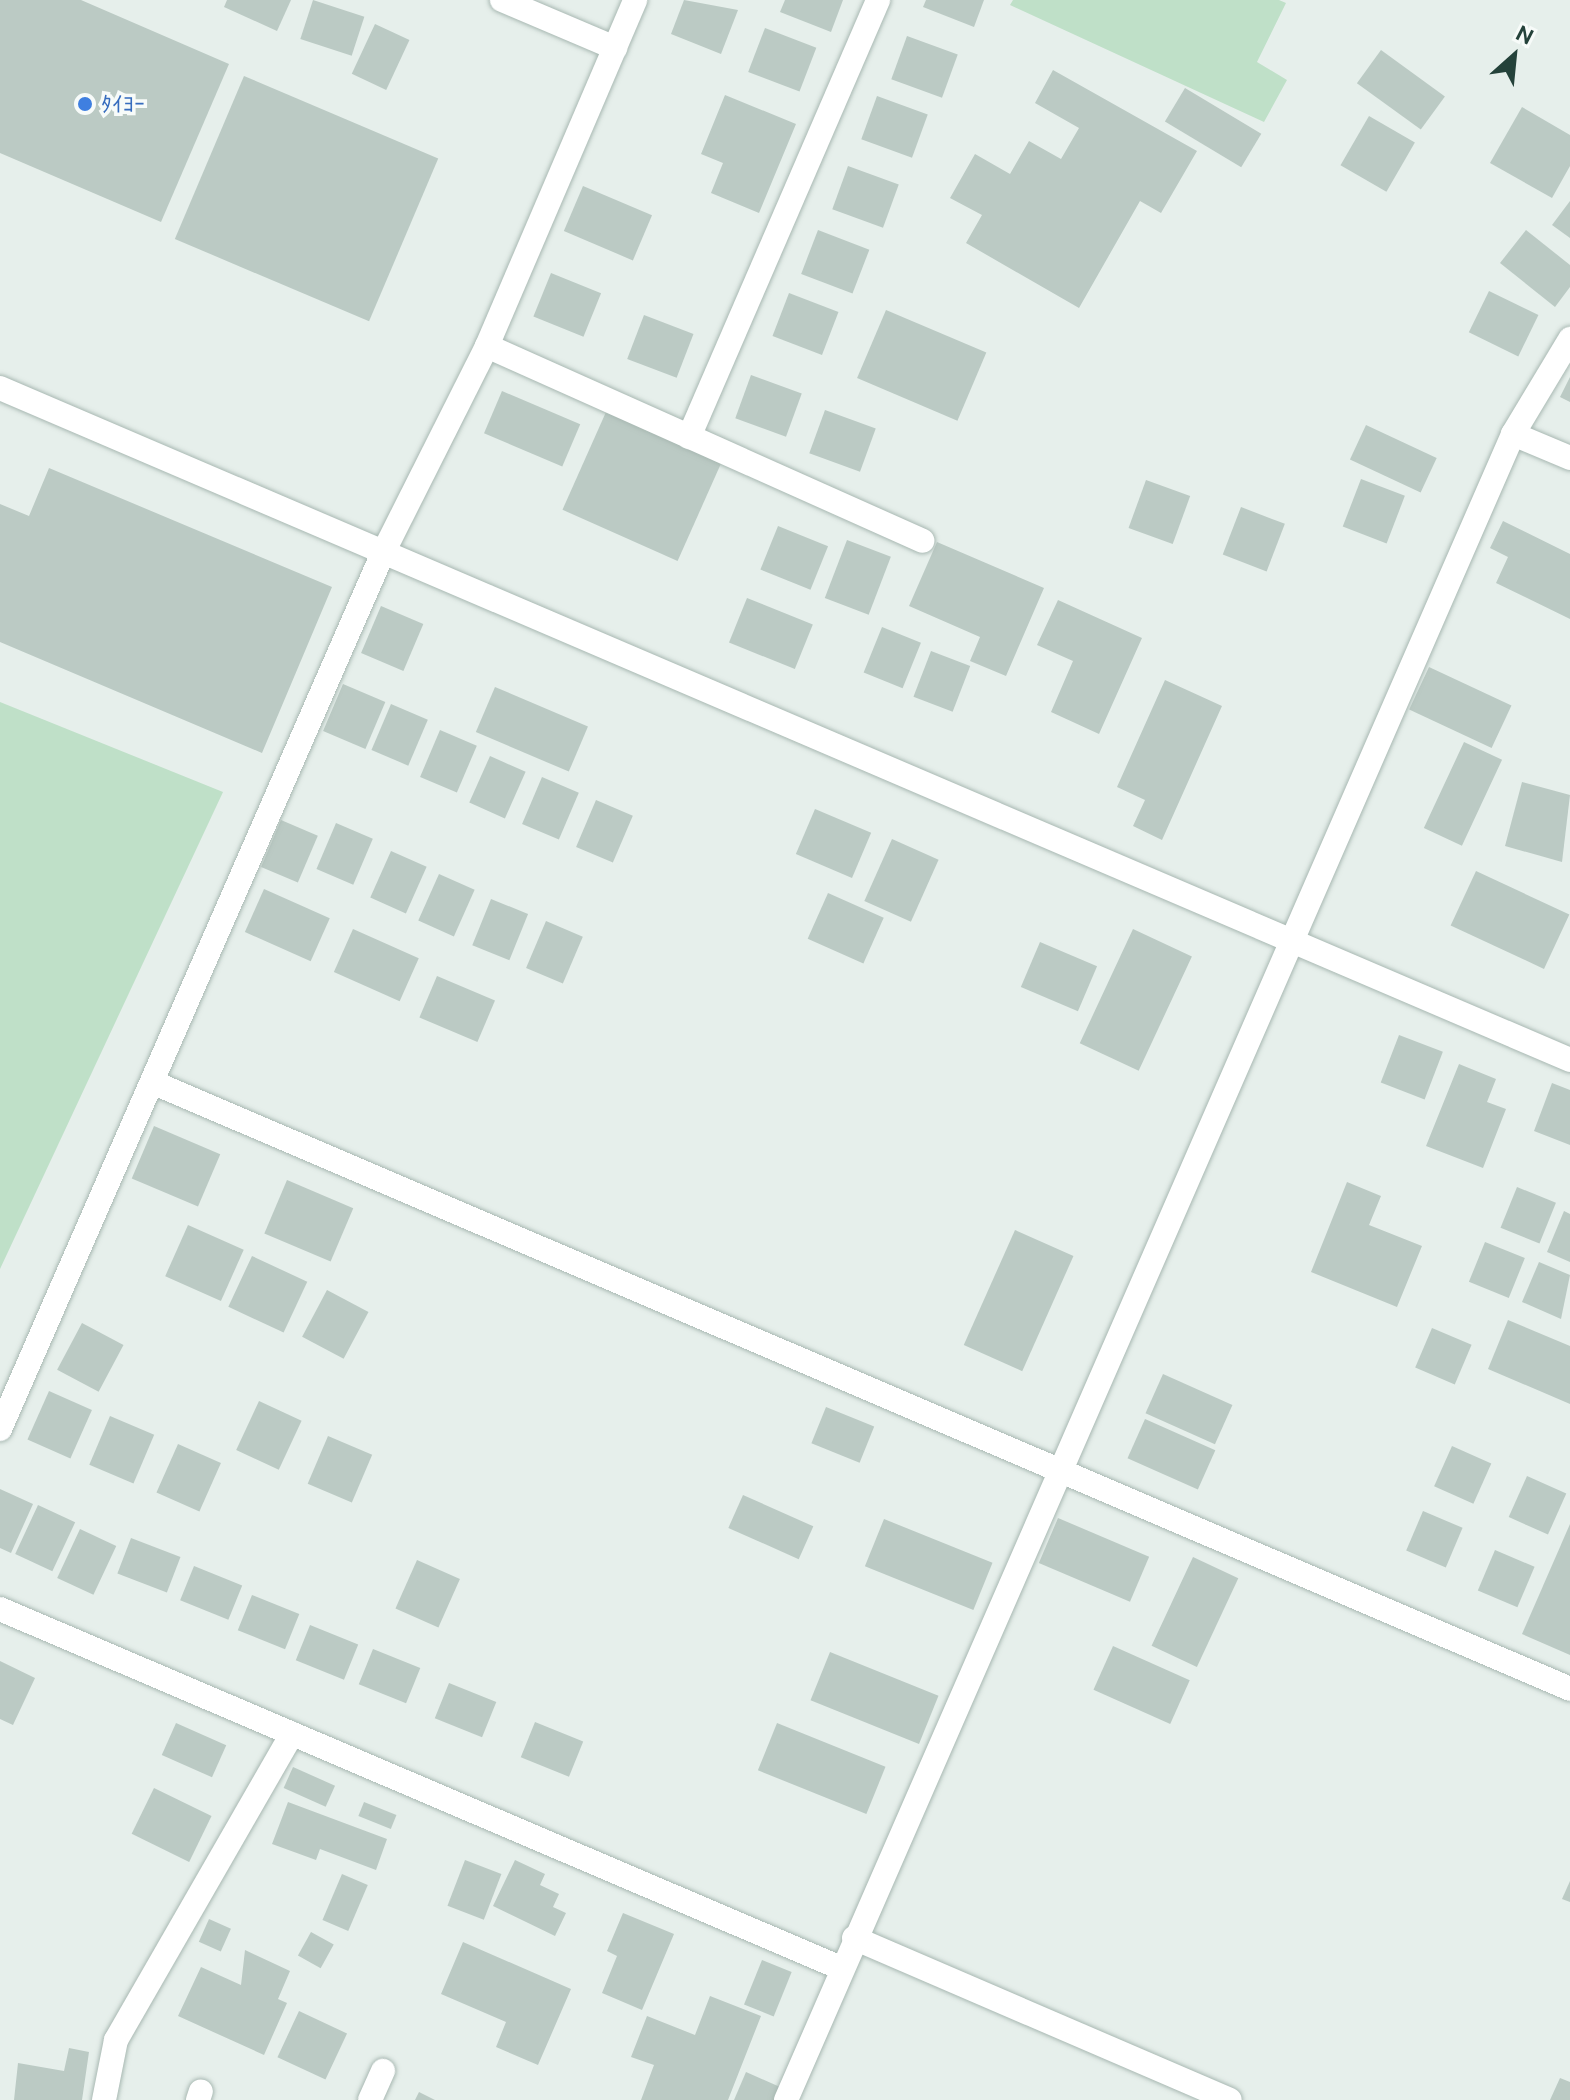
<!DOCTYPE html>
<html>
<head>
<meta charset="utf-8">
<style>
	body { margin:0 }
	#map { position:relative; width:1570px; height:2100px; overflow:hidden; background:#e6efeb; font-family:Ubuntu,sans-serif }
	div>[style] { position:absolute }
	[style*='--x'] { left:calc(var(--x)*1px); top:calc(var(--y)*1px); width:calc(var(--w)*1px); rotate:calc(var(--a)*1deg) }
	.green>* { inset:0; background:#bfe0c8 }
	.building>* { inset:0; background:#bbcac4; transform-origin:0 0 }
	.roads { filter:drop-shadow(0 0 2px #a8b8b2) drop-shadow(0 0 2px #a8b8b2) }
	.minor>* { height:24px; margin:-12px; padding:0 12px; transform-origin:12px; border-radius:12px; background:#fff }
	.dots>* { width:22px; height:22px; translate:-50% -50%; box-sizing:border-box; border:4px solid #f7fbf9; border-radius:50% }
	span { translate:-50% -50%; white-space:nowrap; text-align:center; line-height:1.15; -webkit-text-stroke:7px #f7fbf9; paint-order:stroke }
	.shop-label { font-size:22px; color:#366cbe }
	.left { translate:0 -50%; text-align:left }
	.north { position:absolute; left:1474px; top:16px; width:80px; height:80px; -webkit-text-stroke:6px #f7fbf9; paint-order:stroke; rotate:27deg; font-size:22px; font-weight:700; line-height:32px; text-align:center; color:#24423a }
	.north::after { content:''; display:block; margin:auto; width:28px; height:36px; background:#24423a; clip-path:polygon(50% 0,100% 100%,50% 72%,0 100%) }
</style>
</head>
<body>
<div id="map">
	<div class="green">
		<i style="clip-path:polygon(1013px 0,1279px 0,1286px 3px,1257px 62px,1287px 80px,1264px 122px,1010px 5px)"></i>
		<i style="clip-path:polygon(0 702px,223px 792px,0 1269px)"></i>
	</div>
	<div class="building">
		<i style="clip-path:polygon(0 0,81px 0,229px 64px,161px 222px,0 153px)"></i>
		<i style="clip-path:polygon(227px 0,291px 0,277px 31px,224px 7px)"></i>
		<i style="left:313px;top:0;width:54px;height:41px;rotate:18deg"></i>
		<i style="clip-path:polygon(684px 0,738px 10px,721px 54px,671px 34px)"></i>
		<i style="clip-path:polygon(785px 0,843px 0,831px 32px,780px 12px)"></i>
		<i style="clip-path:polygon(926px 0,984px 0,974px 27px,923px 7px)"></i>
		<i style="left:375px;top:24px;width:38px;height:55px;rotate:25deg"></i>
		<i style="left:765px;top:28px;width:55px;height:47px;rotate:21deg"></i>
		<i style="left:907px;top:36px;width:54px;height:46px;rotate:20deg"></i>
		<i style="left:1381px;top:50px;width:79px;height:41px;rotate:36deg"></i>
		<i style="clip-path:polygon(1053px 70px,1197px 151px,1161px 213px,1140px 201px,1079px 308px,966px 243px,982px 215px,950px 198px,975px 154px,1010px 174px,1029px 141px,1061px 159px,1079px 128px,1035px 103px)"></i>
		<i style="left:244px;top:76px;width:211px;height:177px;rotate:23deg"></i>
		<i style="left:1185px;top:88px;width:89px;height:39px;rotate:31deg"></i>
		<i style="clip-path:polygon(725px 95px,796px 124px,759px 213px,711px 193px,723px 163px,701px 154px)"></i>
		<i style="left:877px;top:96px;width:54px;height:46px;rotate:20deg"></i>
		<i style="clip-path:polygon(1522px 107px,1570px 135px,1570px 166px,1552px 198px,1490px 163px)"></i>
		<i style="left:1369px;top:116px;width:53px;height:57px;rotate:30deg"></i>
		<i style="left:848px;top:166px;width:54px;height:46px;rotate:20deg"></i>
		<i style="left:583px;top:186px;width:75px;height:49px;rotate:23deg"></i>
		<i style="clip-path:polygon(1570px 201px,1570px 238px,1552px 225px)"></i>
		<i style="left:818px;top:230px;width:55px;height:47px;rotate:21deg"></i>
		<i style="clip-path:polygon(1526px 230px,1570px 265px,1570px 287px,1555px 307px,1500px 263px)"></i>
		<i style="left:551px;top:273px;width:54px;height:47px;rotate:22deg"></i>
		<i style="left:1489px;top:291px;width:55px;height:46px;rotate:26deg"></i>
		<i style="left:789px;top:293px;width:53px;height:46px;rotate:21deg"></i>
		<i style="left:886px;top:310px;width:109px;height:74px;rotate:23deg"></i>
		<i style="left:644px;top:315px;width:53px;height:47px;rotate:21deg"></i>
		<i style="left:751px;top:375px;width:54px;height:46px;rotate:20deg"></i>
		<i style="clip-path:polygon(1570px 377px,1570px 402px,1560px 397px)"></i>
		<i style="left:502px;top:391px;width:85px;height:46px;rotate:23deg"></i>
		<i style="left:825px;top:410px;width:54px;height:46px;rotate:20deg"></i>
		<i style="left:606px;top:412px;width:126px;height:107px;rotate:24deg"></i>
		<i style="left:1366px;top:425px;width:78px;height:38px;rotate:25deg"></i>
		<i style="clip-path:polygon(49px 468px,332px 587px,262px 753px,0 642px,0 504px,29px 516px)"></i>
		<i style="left:1361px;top:479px;width:47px;height:51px;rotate:21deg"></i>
		<i style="left:1146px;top:480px;width:47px;height:51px;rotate:20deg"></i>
		<i style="left:1241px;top:507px;width:47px;height:51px;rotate:21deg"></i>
		<i style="clip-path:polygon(1503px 521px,1570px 554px,1570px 619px,1496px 583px,1508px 557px,1490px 548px)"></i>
		<i style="left:778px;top:526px;width:54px;height:47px;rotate:22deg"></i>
		<i style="left:847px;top:540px;width:47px;height:62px;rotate:21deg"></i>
		<i style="clip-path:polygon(937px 542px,1044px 588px,1006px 676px,970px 661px,980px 637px,909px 606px)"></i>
		<i style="left:747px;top:598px;width:71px;height:48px;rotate:22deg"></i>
		<i style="clip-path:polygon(1058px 600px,1142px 638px,1099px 734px,1051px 712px,1073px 661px,1037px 645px)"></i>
		<i style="left:381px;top:606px;width:46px;height:51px;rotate:23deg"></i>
		<i style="left:882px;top:627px;width:42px;height:49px;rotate:22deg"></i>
		<i style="left:931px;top:651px;width:42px;height:49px;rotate:21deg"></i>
		<i style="left:1429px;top:667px;width:91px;height:47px;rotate:25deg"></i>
		<i style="clip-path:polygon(1165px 680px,1222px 706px,1162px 840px,1133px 826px,1145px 800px,1117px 787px)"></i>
		<i style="left:343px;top:684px;width:46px;height:51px;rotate:23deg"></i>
		<i style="left:495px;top:687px;width:101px;height:49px;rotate:23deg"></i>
		<i style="left:391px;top:704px;width:40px;height:50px;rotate:23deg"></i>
		<i style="left:440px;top:730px;width:40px;height:51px;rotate:23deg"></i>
		<i style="left:1464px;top:742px;width:42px;height:95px;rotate:25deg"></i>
		<i style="left:490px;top:756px;width:39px;height:51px;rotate:24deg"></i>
		<i style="left:542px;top:777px;width:40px;height:51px;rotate:23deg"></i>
		<i style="clip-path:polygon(1522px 782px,1570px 795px,1562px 862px,1505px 846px)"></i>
		<i style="left:596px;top:800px;width:40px;height:51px;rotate:23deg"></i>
		<i style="left:815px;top:809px;width:61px;height:49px;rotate:23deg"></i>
		<i style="left:281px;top:820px;width:40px;height:51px;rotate:23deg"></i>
		<i style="left:336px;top:823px;width:40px;height:50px;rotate:23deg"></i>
		<i style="left:892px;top:839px;width:51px;height:68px;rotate:24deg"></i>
		<i style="left:391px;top:851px;width:39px;height:51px;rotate:24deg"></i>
		<i style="left:1476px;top:871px;width:103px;height:60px;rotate:25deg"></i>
		<i style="left:439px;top:874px;width:39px;height:51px;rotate:24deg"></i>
		<i style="left:264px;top:889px;width:72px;height:47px;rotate:24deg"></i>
		<i style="left:828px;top:893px;width:61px;height:50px;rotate:24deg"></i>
		<i style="left:491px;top:899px;width:40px;height:50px;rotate:22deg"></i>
		<i style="left:546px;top:921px;width:40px;height:51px;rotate:23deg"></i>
		<i style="left:353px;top:929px;width:72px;height:47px;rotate:24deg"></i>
		<i style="left:1133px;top:929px;width:65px;height:126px;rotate:25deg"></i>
		<i style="left:1040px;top:942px;width:62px;height:49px;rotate:23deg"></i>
		<i style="left:437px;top:976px;width:63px;height:45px;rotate:23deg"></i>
		<i style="left:1399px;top:1035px;width:47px;height:51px;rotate:21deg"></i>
		<i style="clip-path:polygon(1459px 1064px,1496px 1079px,1487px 1102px,1506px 1109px,1483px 1168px,1426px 1146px)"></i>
		<i style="clip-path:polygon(1552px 1083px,1570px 1090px,1570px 1145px,1534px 1131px)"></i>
		<i style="left:154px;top:1126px;width:72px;height:57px;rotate:23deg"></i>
		<i style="left:287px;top:1180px;width:72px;height:58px;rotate:23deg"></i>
		<i style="clip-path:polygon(1347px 1182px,1381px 1196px,1369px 1225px,1422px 1246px,1397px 1307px,1311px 1272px)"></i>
		<i style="left:1517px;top:1187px;width:42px;height:44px;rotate:22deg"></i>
		<i style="clip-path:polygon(1564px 1211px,1570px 1214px,1570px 1262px,1547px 1252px)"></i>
		<i style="left:188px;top:1225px;width:61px;height:56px;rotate:24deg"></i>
		<i style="left:1015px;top:1230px;width:64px;height:126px;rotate:24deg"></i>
		<i style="left:1485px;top:1242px;width:43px;height:43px;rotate:22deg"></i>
		<i style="left:252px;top:1256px;width:61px;height:56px;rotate:25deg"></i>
		<i style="clip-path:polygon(1539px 1262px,1570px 1275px,1561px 1319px,1522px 1302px)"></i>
		<i style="left:327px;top:1290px;width:47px;height:53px;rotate:28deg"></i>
		<i style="clip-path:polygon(1508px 1320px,1570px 1346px,1570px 1404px,1488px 1369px)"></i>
		<i style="left:82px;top:1323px;width:47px;height:53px;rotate:28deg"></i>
		<i style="left:1432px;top:1328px;width:43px;height:43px;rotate:23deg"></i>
		<i style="left:1163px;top:1374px;width:76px;height:43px;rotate:24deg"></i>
		<i style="left:49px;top:1391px;width:47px;height:53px;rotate:24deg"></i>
		<i style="left:259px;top:1401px;width:47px;height:54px;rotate:25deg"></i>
		<i style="left:826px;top:1407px;width:52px;height:39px;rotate:22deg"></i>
		<i style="left:110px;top:1416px;width:48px;height:53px;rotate:23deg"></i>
		<i style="left:1145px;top:1419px;width:77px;height:43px;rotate:24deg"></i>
		<i style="left:328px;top:1436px;width:48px;height:52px;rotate:23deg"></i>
		<i style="left:178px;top:1444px;width:47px;height:53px;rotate:24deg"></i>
		<i style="left:1452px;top:1446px;width:43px;height:44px;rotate:24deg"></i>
		<i style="left:1527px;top:1476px;width:43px;height:45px;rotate:24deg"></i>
		<i style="clip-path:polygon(0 1489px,33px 1504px,11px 1553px,0 1548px)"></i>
		<i style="left:743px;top:1495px;width:77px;height:36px;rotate:24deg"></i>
		<i style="left:38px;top:1505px;width:41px;height:54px;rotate:25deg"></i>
		<i style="left:1423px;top:1511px;width:43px;height:43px;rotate:23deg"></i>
		<i style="left:1058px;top:1518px;width:99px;height:49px;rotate:23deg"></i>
		<i style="left:884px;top:1519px;width:117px;height:51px;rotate:22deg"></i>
		<i style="clip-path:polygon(1570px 1524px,1570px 1655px,1522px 1634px)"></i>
		<i style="left:80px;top:1529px;width:40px;height:54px;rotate:25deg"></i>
		<i style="left:131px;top:1538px;width:53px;height:38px;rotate:21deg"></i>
		<i style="left:1495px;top:1550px;width:43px;height:44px;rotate:23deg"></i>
		<i style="left:1193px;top:1557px;width:50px;height:98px;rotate:25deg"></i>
		<i style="left:417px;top:1560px;width:47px;height:53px;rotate:24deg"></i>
		<i style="left:194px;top:1566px;width:52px;height:37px;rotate:22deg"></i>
		<i style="left:252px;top:1595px;width:51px;height:38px;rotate:22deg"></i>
		<i style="left:310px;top:1625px;width:52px;height:38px;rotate:22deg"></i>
		<i style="left:1113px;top:1646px;width:84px;height:48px;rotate:24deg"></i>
		<i style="left:373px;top:1649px;width:51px;height:38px;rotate:22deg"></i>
		<i style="left:830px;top:1652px;width:117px;height:52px;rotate:22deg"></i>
		<i style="clip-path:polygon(0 1661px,35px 1678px,13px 1725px,0 1719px)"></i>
		<i style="left:449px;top:1683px;width:51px;height:38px;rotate:22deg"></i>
		<i style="left:535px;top:1722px;width:52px;height:38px;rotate:22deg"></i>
		<i style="left:176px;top:1723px;width:55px;height:35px;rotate:24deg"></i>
		<i style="left:777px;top:1723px;width:117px;height:51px;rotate:22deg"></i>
		<i style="left:293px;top:1767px;width:46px;height:23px;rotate:24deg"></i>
		<i style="left:154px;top:1788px;width:64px;height:51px;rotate:26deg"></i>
		<i style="clip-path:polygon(288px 1802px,387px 1839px,376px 1870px,320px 1849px,316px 1860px,272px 1844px)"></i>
		<i style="left:364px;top:1802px;width:35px;height:15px;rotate:22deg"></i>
		<i style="left:465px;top:1860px;width:39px;height:49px;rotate:21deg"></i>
		<i style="clip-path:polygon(515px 1860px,545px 1874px,540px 1885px,559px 1894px,553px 1907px,566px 1913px,555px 1936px,493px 1906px)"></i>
		<i style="left:342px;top:1874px;width:28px;height:50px;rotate:23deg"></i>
		<i style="clip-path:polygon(1570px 1881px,1570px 1902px,1562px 1899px)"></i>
		<i style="clip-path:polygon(623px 1913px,674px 1934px,642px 2010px,602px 1993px,617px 1956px,607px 1951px)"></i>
		<i style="left:209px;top:1919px;width:24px;height:25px;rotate:24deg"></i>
		<i style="left:311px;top:1932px;width:26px;height:27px;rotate:29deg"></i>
		<i style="clip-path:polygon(463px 1942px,571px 1989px,538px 2065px,496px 2047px,506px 2022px,441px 1994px)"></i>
		<i style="clip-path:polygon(245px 1950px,290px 1971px,278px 1999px,287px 2003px,264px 2055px,178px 2016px,201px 1967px,241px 1985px)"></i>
		<i style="left:762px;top:1960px;width:32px;height:48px;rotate:22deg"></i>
		<i style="clip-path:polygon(710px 1996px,761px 2016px,728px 2100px,641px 2100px,654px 2065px,631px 2057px,647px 2016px,695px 2035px)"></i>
		<i style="left:299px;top:2011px;width:53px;height:51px;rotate:25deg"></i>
		<i style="clip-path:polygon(69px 2048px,89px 2052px,82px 2100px,14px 2100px,18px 2063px,64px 2071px)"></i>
		<i style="clip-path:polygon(746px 2072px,780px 2087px,775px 2100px,734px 2100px)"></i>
		<i style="clip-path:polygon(1560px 2078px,1570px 2082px,1570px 2100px,1550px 2100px)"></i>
		<i style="clip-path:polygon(419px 2092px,435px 2100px,415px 2100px)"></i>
	</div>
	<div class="roads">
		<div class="minor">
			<i style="--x:502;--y:0;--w:123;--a:23"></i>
			<i style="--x:487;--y:346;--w:477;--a:24.1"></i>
			<i style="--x:0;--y:388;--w:1708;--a:23.17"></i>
			<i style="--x:1513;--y:434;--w:62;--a:22.8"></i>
			<i style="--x:689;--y:437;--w:476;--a:-66.6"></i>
			<i style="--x:152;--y:1082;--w:1542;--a:23.17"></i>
			<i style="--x:0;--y:1429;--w:954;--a:-66.39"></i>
			<i style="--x:382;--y:555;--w:234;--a:-63.3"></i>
			<i style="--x:487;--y:346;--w:376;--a:-66.8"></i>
			<i style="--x:0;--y:1609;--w:914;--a:23.12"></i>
			<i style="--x:854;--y:1938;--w:409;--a:23.3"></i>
			<i style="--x:104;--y:2100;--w:61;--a:-78.7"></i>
			<i style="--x:116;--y:2040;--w:353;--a:-60.1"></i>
			<i style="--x:198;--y:2100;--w:9;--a:-72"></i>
			<i style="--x:370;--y:2100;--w:32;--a:-66"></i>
			<i style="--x:786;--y:2100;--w:1818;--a:-66.42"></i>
			<i style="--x:1513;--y:434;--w:111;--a:-59"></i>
		</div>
	</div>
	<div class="dots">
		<i style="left:85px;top:104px;background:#3f7fe0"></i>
	</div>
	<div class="shop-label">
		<span class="left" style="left:101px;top:104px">ﾀｲﾖｰ</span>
	</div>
	<div class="north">N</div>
</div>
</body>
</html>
